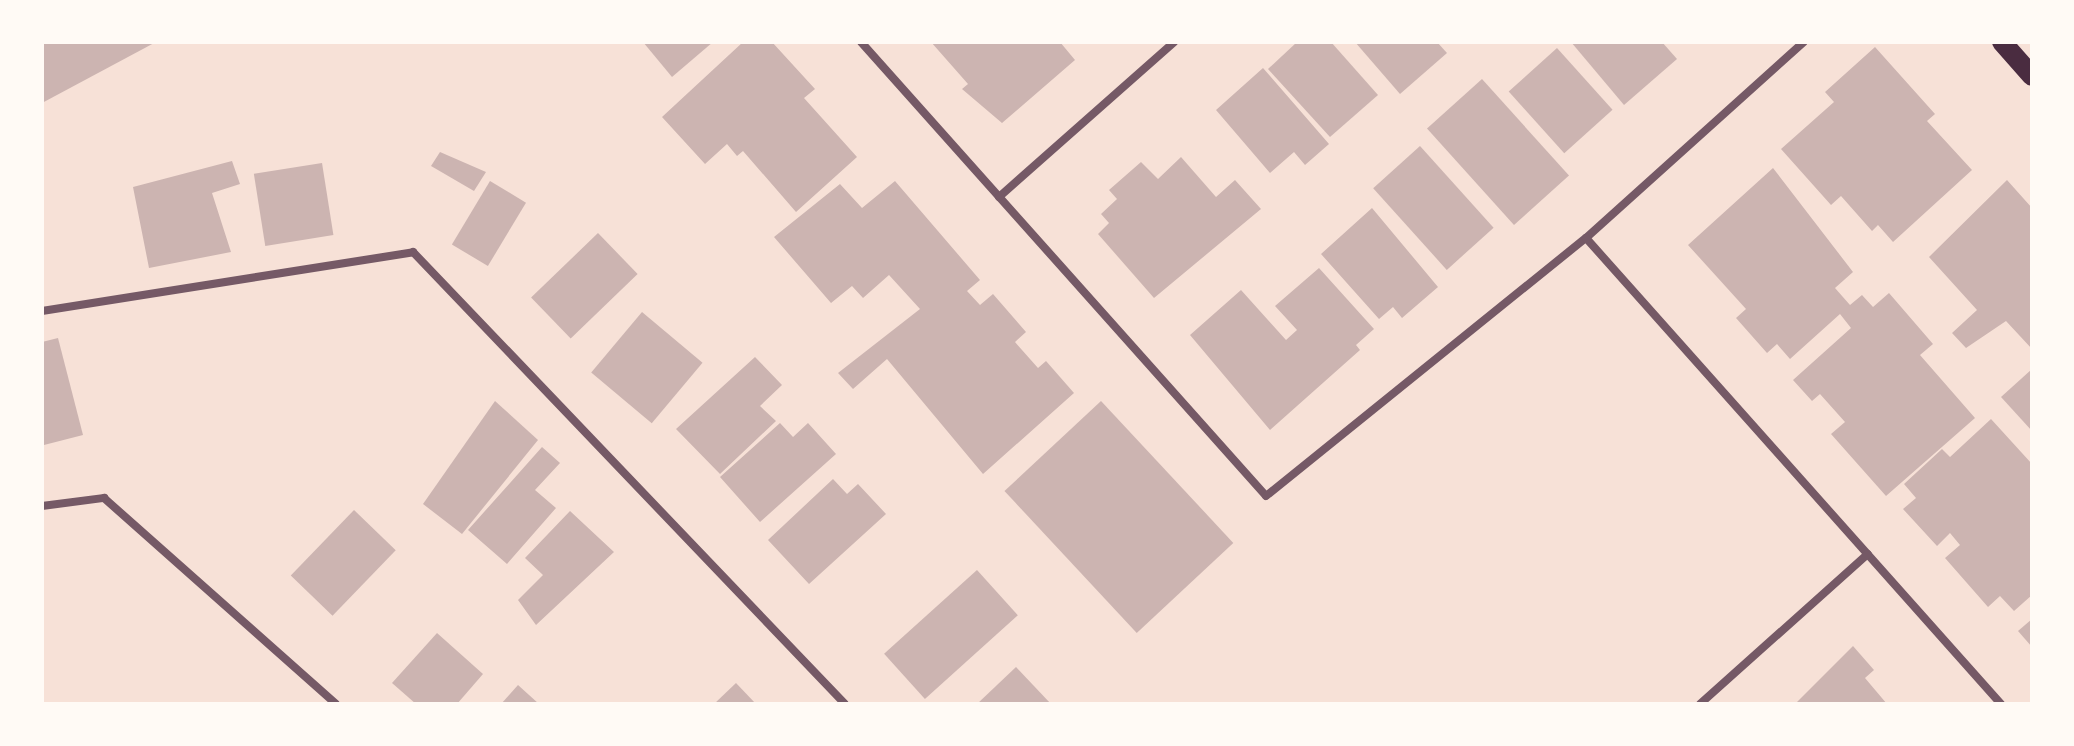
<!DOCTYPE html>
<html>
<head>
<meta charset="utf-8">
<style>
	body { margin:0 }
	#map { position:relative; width:2074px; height:746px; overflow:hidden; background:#f7e1d7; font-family:"Fira Sans",sans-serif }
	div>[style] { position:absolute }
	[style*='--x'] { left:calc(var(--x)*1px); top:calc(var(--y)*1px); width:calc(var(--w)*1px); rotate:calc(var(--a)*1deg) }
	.building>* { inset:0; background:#ccb4b1; transform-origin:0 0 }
	.minor>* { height:8px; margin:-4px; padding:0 4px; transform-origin:4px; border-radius:4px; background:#755966 }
	.primary>* { height:20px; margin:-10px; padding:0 10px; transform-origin:10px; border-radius:10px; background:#4a2c40 }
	span { translate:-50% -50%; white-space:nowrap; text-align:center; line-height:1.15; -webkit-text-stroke:6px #fffaf5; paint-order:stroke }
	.frame { position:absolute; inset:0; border:44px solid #fffaf5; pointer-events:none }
</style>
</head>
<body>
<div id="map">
	<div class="building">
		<i style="clip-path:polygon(42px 42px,156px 42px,42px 103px)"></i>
		<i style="clip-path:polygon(643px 42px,713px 42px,672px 77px)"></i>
		<i style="clip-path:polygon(743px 42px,772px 42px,815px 89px,804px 98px,857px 157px,796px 212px,743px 151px,737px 156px,727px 144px,705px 164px,662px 117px)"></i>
		<i style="clip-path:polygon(931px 42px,1060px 42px,1075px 60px,1002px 123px,962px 89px,968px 84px)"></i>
		<i style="clip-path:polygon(1297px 42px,1331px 42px,1378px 95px,1330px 137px,1268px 69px)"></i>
		<i style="clip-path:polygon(1355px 42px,1437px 42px,1447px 53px,1400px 94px)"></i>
		<i style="clip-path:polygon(1571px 42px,1662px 42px,1677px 59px,1624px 105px)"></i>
		<i style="clip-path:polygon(1875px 47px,1935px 114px,1927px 121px,1972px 170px,1893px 242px,1878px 225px,1872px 231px,1841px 196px,1831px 205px,1781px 149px,1834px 102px,1825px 92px)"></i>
		<i style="left:1557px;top:48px;width:83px;height:65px;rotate:48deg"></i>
		<i style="clip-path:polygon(1263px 68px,1329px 144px,1305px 165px,1294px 152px,1270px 173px,1216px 110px)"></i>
		<i style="left:1482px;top:79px;width:130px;height:74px;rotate:48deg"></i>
		<i style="left:1420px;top:146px;width:110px;height:63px;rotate:48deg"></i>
		<i style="clip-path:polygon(440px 152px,486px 172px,474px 191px,431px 166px)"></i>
		<i style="clip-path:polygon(1181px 157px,1216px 197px,1235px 180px,1261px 209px,1154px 298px,1098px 234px,1109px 223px,1101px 214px,1117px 199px,1109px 190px,1141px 162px,1158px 179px)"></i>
		<i style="clip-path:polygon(232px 161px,240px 184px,212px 193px,231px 252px,149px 268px,133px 187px)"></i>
		<i style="left:322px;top:163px;width:73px;height:69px;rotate:81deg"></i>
		<i style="clip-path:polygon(1773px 168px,1853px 272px,1835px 288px,1850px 305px,1862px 295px,1873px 307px,1889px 293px,1933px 344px,1920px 355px,1975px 418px,1886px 496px,1831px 434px,1845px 422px,1820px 394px,1812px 401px,1793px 380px,1851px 328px,1840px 314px,1790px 359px,1777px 344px,1767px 353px,1736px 318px,1746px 309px,1688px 245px)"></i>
		<i style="clip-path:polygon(2007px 180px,2032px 208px,2032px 349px,2006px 321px,1966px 348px,1952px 333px,1977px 310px,1929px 257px)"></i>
		<i style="left:490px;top:181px;width:42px;height:74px;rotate:31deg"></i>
		<i style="clip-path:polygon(895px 181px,980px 280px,967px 291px,980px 305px,993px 294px,1026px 332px,1015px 342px,1038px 368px,1046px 361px,1074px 393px,983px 474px,887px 359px,853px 389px,838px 373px,920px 309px,889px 275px,863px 298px,852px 286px,831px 303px,774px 237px,840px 184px,862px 208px)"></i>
		<i style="clip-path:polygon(1372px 208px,1438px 287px,1402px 318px,1393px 307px,1379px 319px,1321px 254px)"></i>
		<i style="left:598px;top:233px;width:57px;height:93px;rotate:46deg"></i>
		<i style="clip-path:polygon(1319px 268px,1374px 329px,1356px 345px,1360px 350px,1270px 430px,1190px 335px,1241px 290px,1286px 340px,1297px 330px,1275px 306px)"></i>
		<i style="left:642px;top:312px;width:79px;height:79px;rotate:40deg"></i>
		<i style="clip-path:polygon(58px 338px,83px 435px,44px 445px,42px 342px)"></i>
		<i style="clip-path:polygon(755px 357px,782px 385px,760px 406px,776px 421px,720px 474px,676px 429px)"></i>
		<i style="clip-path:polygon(2032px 369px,2032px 431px,2001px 397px)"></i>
		<i style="clip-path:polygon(495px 401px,538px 440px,462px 534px,423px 504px)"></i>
		<i style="left:1101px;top:401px;width:194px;height:132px;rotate:47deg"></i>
		<i style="clip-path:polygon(1991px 419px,2032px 464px,2032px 595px,2014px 611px,2000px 596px,1988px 607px,1945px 558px,1960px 545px,1950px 533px,1937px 546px,1903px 509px,1916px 498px,1904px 484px,1942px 449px,1950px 457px)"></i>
		<i style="clip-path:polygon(780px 423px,793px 437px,808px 423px,836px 454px,760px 522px,720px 477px)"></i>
		<i style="clip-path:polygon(542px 447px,560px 463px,535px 490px,556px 508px,507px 564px,468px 530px)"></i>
		<i style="clip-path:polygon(833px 479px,847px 494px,858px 484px,886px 514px,809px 584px,768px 540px)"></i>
		<i style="left:354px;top:510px;width:58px;height:91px;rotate:44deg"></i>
		<i style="clip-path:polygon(570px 511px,614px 552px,536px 625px,518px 600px,543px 575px,525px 558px)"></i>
		<i style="left:977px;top:570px;width:61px;height:125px;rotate:48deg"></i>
		<i style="clip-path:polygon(2032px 619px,2032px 647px,2018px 631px)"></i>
		<i style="clip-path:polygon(437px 633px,483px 674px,457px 704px,416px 704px,392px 683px)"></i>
		<i style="clip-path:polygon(1853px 646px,1874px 670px,1865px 678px,1887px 704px,1795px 704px)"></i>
		<i style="clip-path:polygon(1016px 667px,1051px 704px,977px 704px)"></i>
		<i style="clip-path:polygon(736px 683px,756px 704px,714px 704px)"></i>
		<i style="clip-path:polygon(518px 685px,539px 704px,501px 704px)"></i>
	</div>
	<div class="minor">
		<i style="--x:861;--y:42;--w:608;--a:48.26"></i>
		<i style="--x:1266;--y:496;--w:411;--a:-38.9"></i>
		<i style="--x:1586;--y:238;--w:293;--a:-42"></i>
		<i style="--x:999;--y:197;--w:234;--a:-41.5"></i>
		<i style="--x:1586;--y:238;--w:624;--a:48.31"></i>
		<i style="--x:42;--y:311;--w:376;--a:-9"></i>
		<i style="--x:413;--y:252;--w:625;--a:46.3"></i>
		<i style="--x:42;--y:506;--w:63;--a:-7.4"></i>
		<i style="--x:104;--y:498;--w:310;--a:41.6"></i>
		<i style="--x:1700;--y:704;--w:225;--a:-41.8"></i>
	</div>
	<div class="primary">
		<i style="--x:2002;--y:42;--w:45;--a:48.6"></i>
	</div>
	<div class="frame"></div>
</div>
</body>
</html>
